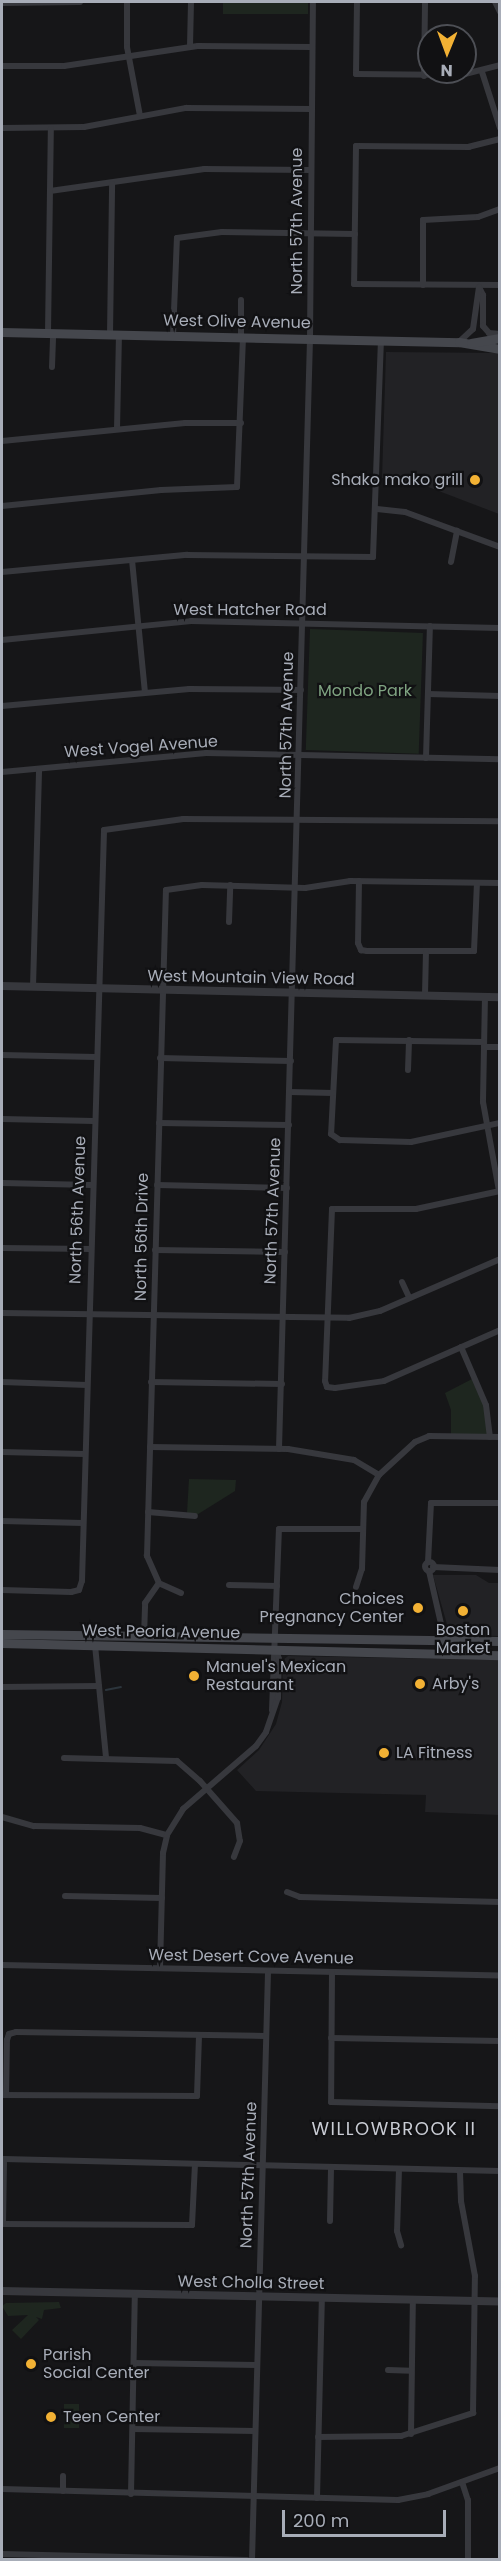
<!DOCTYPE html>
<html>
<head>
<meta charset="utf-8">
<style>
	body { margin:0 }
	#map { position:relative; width:501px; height:2561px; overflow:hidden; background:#161618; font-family:Poppins,sans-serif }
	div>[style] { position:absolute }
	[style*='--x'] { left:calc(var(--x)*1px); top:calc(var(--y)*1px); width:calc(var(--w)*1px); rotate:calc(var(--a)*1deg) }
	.built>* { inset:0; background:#222225 }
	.green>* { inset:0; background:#1e261f; transform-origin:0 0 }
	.stream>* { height:1.5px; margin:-0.75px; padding:0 0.75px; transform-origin:0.75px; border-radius:0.75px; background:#2c353c }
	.minor>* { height:6px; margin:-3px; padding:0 3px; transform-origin:3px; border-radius:3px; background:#37383d }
	.minor>.ring { margin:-3px; padding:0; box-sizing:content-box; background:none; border:6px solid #37383d; border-radius:50% }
	.tertiary>* { height:8px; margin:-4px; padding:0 4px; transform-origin:4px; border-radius:4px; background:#37383d }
	.secondary>* { height:9px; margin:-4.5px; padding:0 4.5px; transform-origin:4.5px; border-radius:4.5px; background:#45474d }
	.dots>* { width:16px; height:16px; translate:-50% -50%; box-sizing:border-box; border:3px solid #111113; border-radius:50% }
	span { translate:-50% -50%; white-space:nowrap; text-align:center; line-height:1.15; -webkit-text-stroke:4.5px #111113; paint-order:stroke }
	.street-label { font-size:16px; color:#a8adb8 }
	.poi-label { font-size:16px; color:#a8adb8 }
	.right { translate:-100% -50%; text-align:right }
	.left { translate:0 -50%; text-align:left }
	.park-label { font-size:16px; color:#7fa381 }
	.neighbourhood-label { font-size:18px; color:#c9ccd4; letter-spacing:1.5px }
	.frame { position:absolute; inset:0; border:3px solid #a8adb8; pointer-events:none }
	.north { position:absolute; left:417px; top:24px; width:60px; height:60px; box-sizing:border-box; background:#111113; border:2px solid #4d4f55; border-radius:50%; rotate:181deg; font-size:16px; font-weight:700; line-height:24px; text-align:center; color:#a8adb8 }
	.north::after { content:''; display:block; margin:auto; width:21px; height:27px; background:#f2b134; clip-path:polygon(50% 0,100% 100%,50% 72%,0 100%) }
	.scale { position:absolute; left:282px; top:2510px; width:164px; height:27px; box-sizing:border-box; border:3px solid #a8adb8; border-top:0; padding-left:8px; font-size:18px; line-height:21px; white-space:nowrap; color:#a8adb8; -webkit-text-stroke:4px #111113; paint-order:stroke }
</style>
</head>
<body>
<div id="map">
	<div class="built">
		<i style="clip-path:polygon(386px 352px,499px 353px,499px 514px,423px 485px,382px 478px)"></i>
		<i style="clip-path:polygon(433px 1575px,476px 1575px,489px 1583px,499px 1583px,499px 1636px,450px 1635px)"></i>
		<i style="clip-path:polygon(288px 1656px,499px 1660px,499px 1815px,425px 1812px,426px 1795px,256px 1791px,237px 1770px,259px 1750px,276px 1724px,282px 1702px,283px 1660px)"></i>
	</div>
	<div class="green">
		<i style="left:223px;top:2px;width:85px;height:12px"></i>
		<i style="left:310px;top:629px;width:113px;height:121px;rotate:2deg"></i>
		<i style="clip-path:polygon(474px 1378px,486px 1405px,490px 1437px,451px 1436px,451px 1410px,445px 1393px)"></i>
		<i style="clip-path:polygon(189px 1479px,236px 1480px,235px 1491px,195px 1516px,187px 1513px)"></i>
		<i style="clip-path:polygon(59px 2302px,61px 2308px,44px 2310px,42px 2319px,36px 2317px,39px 2320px,21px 2339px,12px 2330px,28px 2315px,8px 2316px,2px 2306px,6px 2303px)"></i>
		<i style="left:64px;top:2404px;width:15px;height:24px"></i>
	</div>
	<div class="stream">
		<i style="--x:106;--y:1690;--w:15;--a:-11"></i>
	</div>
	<div class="minor">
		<i style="--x:127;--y:2;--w:45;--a:90"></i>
		<i style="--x:127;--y:47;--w:70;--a:79.3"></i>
		<i style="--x:357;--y:2;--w:72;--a:90.8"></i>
		<i style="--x:356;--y:74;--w:105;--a:0.5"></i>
		<i style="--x:461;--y:75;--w:40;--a:-14.4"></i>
		<i style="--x:495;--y:2;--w:11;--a:63"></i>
		<i style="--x:2;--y:3;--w:78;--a:-0.7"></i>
		<i style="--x:190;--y:46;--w:44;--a:-88.7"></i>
		<i style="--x:2;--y:66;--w:62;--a:0"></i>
		<i style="--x:64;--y:66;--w:135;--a:-8.5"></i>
		<i style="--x:198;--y:46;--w:114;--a:0.5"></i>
		<i style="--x:482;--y:72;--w:59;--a:72.2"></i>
		<i style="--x:424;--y:76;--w:74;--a:-89.2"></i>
		<i style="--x:2;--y:128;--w:82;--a:-0.7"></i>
		<i style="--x:84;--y:127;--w:104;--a:-10.6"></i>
		<i style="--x:186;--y:108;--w:126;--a:0.5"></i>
		<i style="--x:500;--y:139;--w:32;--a:166"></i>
		<i style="--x:469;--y:147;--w:113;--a:-179.5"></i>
		<i style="--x:356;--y:146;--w:138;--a:90.8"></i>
		<i style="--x:354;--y:284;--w:146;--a:0.4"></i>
		<i style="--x:50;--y:191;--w:156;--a:-8.1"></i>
		<i style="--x:204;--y:169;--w:107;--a:0.5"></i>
		<i style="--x:423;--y:285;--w:65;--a:-90"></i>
		<i style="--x:423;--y:220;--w:55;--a:-3.1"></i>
		<i style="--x:478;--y:217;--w:23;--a:-20"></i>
		<i style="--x:479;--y:287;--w:9;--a:63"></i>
		<i style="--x:483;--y:295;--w:31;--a:90"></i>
		<i style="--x:483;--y:326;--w:9;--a:49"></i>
		<i style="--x:489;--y:333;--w:11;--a:5"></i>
		<i style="--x:48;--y:333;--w:204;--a:-89.2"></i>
		<i style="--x:110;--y:335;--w:151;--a:-89.2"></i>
		<i style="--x:173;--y:336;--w:98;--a:-87.7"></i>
		<i style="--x:177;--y:238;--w:45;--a:-7.6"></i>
		<i style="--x:222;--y:232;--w:133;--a:0.9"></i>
		<i style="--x:241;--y:337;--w:37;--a:-90"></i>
		<i style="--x:459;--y:342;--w:19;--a:-43"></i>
		<i style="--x:473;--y:329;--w:42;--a:-81.9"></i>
		<i style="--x:52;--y:367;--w:34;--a:-88"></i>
		<i style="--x:117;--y:429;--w:94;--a:-88.8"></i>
		<i style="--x:2;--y:441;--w:184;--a:-5.6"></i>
		<i style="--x:185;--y:423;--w:56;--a:0"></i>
		<i style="--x:2;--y:506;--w:160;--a:-5.7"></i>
		<i style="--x:161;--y:490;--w:76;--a:-2.3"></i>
		<i style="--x:237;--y:487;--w:150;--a:-87.7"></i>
		<i style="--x:377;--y:509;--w:28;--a:6"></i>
		<i style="--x:405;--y:512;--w:101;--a:20.2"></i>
		<i style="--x:132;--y:560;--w:133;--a:84.4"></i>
		<i style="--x:451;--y:562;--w:32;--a:-79"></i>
		<i style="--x:2;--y:572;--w:186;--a:-5.3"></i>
		<i style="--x:187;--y:555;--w:186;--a:0.6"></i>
		<i style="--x:373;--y:557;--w:217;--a:-87.9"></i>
		<i style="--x:2;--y:640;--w:190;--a:-5.7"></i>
		<i style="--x:191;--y:621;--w:309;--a:1.3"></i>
		<i style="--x:428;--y:694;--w:72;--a:1.6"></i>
		<i style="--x:2;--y:706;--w:188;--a:-5.2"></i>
		<i style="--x:189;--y:689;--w:112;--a:0.5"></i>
		<i style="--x:426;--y:758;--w:132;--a:-88.3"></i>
		<i style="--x:2;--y:772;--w:205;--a:-5.3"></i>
		<i style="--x:206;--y:753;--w:294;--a:1.2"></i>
		<i style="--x:359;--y:881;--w:62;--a:90.9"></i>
		<i style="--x:358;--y:943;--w:8;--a:67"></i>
		<i style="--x:361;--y:950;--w:6;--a:9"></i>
		<i style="--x:367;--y:951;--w:107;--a:0"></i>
		<i style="--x:474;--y:951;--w:68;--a:-87.5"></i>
		<i style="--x:229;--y:922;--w:37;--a:-88"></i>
		<i style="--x:33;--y:987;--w:218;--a:-88.4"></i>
		<i style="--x:425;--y:995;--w:43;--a:-88.7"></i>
		<i style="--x:485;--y:996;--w:106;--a:91.1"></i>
		<i style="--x:483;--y:1102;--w:90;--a:79.8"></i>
		<i style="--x:484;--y:1042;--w:148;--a:-179.2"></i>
		<i style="--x:336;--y:1040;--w:94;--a:93"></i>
		<i style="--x:331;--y:1134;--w:11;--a:34"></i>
		<i style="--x:340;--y:1140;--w:71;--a:1.6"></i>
		<i style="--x:411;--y:1142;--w:91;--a:-12.1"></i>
		<i style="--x:484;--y:1047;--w:16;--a:0"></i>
		<i style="--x:2;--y:1055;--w:94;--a:1.2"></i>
		<i style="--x:160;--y:1058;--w:131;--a:1.3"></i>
		<i style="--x:408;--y:1070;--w:30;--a:-88"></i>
		<i style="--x:290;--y:1092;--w:43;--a:1.3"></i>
		<i style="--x:2;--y:1119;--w:92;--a:1.2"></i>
		<i style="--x:159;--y:1123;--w:130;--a:0.9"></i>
		<i style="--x:2;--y:1183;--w:90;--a:1.3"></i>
		<i style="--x:157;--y:1185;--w:130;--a:1.3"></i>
		<i style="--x:500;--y:1191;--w:86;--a:167.9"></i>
		<i style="--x:416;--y:1209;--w:84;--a:180"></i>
		<i style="--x:332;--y:1209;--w:172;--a:92.3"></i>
		<i style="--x:325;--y:1381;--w:6;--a:72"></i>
		<i style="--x:327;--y:1387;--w:8;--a:7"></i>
		<i style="--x:335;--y:1388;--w:49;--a:-8.1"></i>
		<i style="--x:384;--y:1381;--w:127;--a:-23.7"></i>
		<i style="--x:2;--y:1248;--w:89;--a:0.6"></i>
		<i style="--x:155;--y:1250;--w:130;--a:0.9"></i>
		<i style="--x:402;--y:1282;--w:17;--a:65"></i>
		<i style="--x:2;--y:1313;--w:347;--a:0.8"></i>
		<i style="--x:349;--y:1318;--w:32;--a:-13"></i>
		<i style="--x:380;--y:1311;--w:131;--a:-23.4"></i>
		<i style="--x:461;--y:1347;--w:63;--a:66.7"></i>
		<i style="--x:486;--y:1405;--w:32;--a:83"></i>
		<i style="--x:2;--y:1382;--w:85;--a:2"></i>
		<i style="--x:151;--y:1382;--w:131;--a:0.9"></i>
		<i style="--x:150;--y:1447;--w:138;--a:0.8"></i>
		<i style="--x:288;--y:1449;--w:67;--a:9.5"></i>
		<i style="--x:354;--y:1460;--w:29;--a:31"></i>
		<i style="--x:279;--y:1449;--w:1110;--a:-88.4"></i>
		<i style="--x:310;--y:339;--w:337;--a:-89.5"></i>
		<i style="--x:2;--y:1452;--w:83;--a:1.4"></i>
		<i style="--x:148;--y:1512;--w:47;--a:4.9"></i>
		<i style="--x:2;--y:1521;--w:81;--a:1.4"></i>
		<i class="ring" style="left:424.5px;top:1561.5px;width:3px;height:3px"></i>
		<i style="--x:428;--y:1562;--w:59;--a:-87.1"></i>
		<i style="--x:431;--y:1503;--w:69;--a:0"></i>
		<i style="--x:433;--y:1567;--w:67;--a:2.6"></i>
		<i style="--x:429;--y:1571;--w:54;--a:77.2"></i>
		<i style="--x:441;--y:1624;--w:30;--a:90"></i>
		<i style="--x:229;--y:1585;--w:48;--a:1.2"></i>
		<i style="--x:356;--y:1587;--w:19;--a:-72"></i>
		<i style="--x:362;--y:1569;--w:67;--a:-88.3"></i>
		<i style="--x:364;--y:1502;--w:31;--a:-61"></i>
		<i style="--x:379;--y:1475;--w:49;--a:-42.5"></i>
		<i style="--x:415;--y:1442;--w:15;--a:-23"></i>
		<i style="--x:429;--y:1436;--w:71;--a:0.8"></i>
		<i style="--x:2;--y:1590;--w:69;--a:1.7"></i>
		<i style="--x:71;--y:1592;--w:8;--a:-14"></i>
		<i style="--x:79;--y:1590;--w:9;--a:-72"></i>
		<i style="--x:82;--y:1581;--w:751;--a:-88.32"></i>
		<i style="--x:104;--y:830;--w:80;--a:-7.9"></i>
		<i style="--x:183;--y:819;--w:317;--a:0.4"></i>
		<i style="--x:181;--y:1593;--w:24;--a:-156"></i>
		<i style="--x:159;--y:1583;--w:30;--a:-114"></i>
		<i style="--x:147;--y:1556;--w:666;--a:-88.37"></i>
		<i style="--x:166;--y:890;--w:36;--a:-8"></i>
		<i style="--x:202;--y:885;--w:103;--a:1.7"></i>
		<i style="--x:305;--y:888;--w:46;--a:-8.8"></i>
		<i style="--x:350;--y:881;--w:150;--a:0.8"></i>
		<i style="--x:144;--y:1636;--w:33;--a:-88"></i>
		<i style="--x:145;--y:1603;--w:24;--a:-55"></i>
		<i style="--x:95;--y:1645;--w:113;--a:84.4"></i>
		<i style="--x:2;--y:1687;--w:97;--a:-0.6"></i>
		<i style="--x:272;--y:1710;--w:181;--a:-87.8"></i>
		<i style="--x:279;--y:1529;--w:84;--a:0"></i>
		<i style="--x:64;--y:1758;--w:113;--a:1.5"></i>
		<i style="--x:177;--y:1761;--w:30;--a:41"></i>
		<i style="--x:200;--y:1781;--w:56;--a:48.6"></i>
		<i style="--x:237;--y:1823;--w:18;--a:81"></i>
		<i style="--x:240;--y:1841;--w:17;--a:111"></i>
		<i style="--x:2;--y:1817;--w:33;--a:16"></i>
		<i style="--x:34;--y:1826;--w:106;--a:1.1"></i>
		<i style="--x:140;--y:1828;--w:28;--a:15"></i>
		<i style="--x:287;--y:1892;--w:14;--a:21"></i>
		<i style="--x:300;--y:1897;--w:200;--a:1.4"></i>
		<i style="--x:65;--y:1896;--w:97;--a:1.2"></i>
		<i style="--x:2;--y:1965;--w:498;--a:1.2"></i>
		<i style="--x:160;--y:1968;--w:115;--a:-88.5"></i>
		<i style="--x:163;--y:1853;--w:18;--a:-77"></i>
		<i style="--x:167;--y:1835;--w:31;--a:-58"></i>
		<i style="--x:183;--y:1809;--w:96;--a:-40.8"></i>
		<i style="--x:256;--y:1746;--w:17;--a:-54"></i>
		<i style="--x:266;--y:1732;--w:36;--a:-71"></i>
		<i style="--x:278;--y:1698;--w:39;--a:-89"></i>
		<i style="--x:279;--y:1659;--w:9;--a:-108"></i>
		<i style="--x:332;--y:1972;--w:130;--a:90.4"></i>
		<i style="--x:331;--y:2102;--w:169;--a:1.4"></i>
		<i style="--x:331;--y:2038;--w:169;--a:1"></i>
		<i style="--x:2;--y:2095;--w:195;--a:0.3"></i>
		<i style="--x:197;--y:2096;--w:61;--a:-88.1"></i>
		<i style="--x:6;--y:2095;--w:55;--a:-89"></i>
		<i style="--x:7;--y:2040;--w:6;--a:-72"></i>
		<i style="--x:9;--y:2034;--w:7;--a:-16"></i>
		<i style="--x:16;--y:2032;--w:249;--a:0.9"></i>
		<i style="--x:399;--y:2169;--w:62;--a:91.8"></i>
		<i style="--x:397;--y:2231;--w:15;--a:74"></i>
		<i style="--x:330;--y:2221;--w:53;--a:-88.9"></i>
		<i style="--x:2;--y:2224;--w:190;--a:0.3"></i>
		<i style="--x:192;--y:2225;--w:61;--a:-87.2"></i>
		<i style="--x:3;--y:2224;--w:65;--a:-89.1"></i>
		<i style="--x:4;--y:2159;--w:496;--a:1.4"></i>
		<i style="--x:134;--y:2363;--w:123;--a:0.9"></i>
		<i style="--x:388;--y:2370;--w:23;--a:2"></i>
		<i style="--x:133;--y:2429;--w:122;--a:0.9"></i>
		<i style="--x:411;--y:2434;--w:135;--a:-89.2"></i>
		<i style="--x:318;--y:2437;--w:83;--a:-0.7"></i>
		<i style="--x:401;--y:2436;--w:76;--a:-17.7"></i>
		<i style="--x:473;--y:2413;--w:137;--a:-89.2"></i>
		<i style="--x:475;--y:2276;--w:76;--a:-100.6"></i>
		<i style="--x:461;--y:2201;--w:30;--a:-92"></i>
		<i style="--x:462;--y:2482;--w:19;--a:72"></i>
		<i style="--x:468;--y:2500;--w:60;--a:90"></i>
		<i style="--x:2;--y:2489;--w:396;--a:1.6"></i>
		<i style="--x:398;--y:2500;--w:31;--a:-11"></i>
		<i style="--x:428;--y:2494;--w:77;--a:-19.9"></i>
		<i style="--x:63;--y:2491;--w:15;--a:-90"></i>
		<i style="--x:131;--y:2494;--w:200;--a:-88.9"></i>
		<i style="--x:317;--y:2498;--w:201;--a:-88.6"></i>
		<i style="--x:2;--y:2554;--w:245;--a:1.4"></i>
		<i style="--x:252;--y:2560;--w:589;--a:-88.44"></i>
	</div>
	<div class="tertiary">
		<i style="--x:2;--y:986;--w:498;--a:1.3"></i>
		<i style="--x:2;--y:2291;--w:498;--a:1.2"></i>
	</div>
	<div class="secondary">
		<i style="--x:2;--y:332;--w:457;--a:1.3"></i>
		<i style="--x:459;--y:342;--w:42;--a:9.7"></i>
		<i style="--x:471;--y:343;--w:29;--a:-10"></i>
		<i style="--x:2;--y:1634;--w:498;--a:0.8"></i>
		<i style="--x:2;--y:1643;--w:498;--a:1.4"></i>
	</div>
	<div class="dots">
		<i style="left:475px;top:480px;background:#f2b134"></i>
		<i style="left:418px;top:1608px;background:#f2b134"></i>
		<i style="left:463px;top:1611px;background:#f2b134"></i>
		<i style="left:194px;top:1676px;background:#f2b134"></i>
		<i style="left:420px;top:1684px;background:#f2b134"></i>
		<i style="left:384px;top:1753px;background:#f2b134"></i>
		<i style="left:31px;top:2364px;background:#f2b134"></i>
		<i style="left:51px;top:2417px;background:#f2b134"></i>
	</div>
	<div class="street-label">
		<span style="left:297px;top:221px;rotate:-90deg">North 57th Avenue</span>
		<span style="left:237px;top:322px;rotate:1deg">West Olive Avenue</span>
		<span style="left:250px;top:610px">West Hatcher Road</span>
		<span style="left:287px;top:725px;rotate:-89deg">North 57th Avenue</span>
		<span style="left:141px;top:747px;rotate:-4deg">West Vogel Avenue</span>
		<span style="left:251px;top:978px;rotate:1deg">West Mountain View Road</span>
		<span style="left:78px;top:1210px;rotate:-88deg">North 56th Avenue</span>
		<span style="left:273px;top:1211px;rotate:-88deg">North 57th Avenue</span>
		<span style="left:142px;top:1237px;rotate:-89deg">North 56th Drive</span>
		<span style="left:161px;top:1632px;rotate:1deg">West Peoria Avenue</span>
		<span style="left:251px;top:1957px;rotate:1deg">West Desert Cove Avenue</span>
		<span style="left:249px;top:2175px;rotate:-88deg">North 57th Avenue</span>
		<span style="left:251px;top:2283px;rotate:1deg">West Cholla Street</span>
	</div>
	<div class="poi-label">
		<span class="right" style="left:463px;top:480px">Shako mako grill</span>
		<span class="right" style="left:404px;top:1608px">Choices<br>Pregnancy Center</span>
		<span style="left:463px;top:1639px">Boston<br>Market</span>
		<span class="left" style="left:206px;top:1676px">Manuel's Mexican<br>Restaurant</span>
		<span class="left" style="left:432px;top:1684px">Arby's</span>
		<span class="left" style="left:396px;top:1753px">LA Fitness</span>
		<span class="left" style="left:43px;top:2364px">Parish<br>Social Center</span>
		<span class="left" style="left:63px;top:2417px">Teen Center</span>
	</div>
	<div class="park-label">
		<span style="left:365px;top:691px">Mondo Park</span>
	</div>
	<div class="neighbourhood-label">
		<span style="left:394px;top:2129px">WILLOWBROOK II</span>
	</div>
	<div class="frame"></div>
	<div class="north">N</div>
	<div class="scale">200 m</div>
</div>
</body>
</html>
